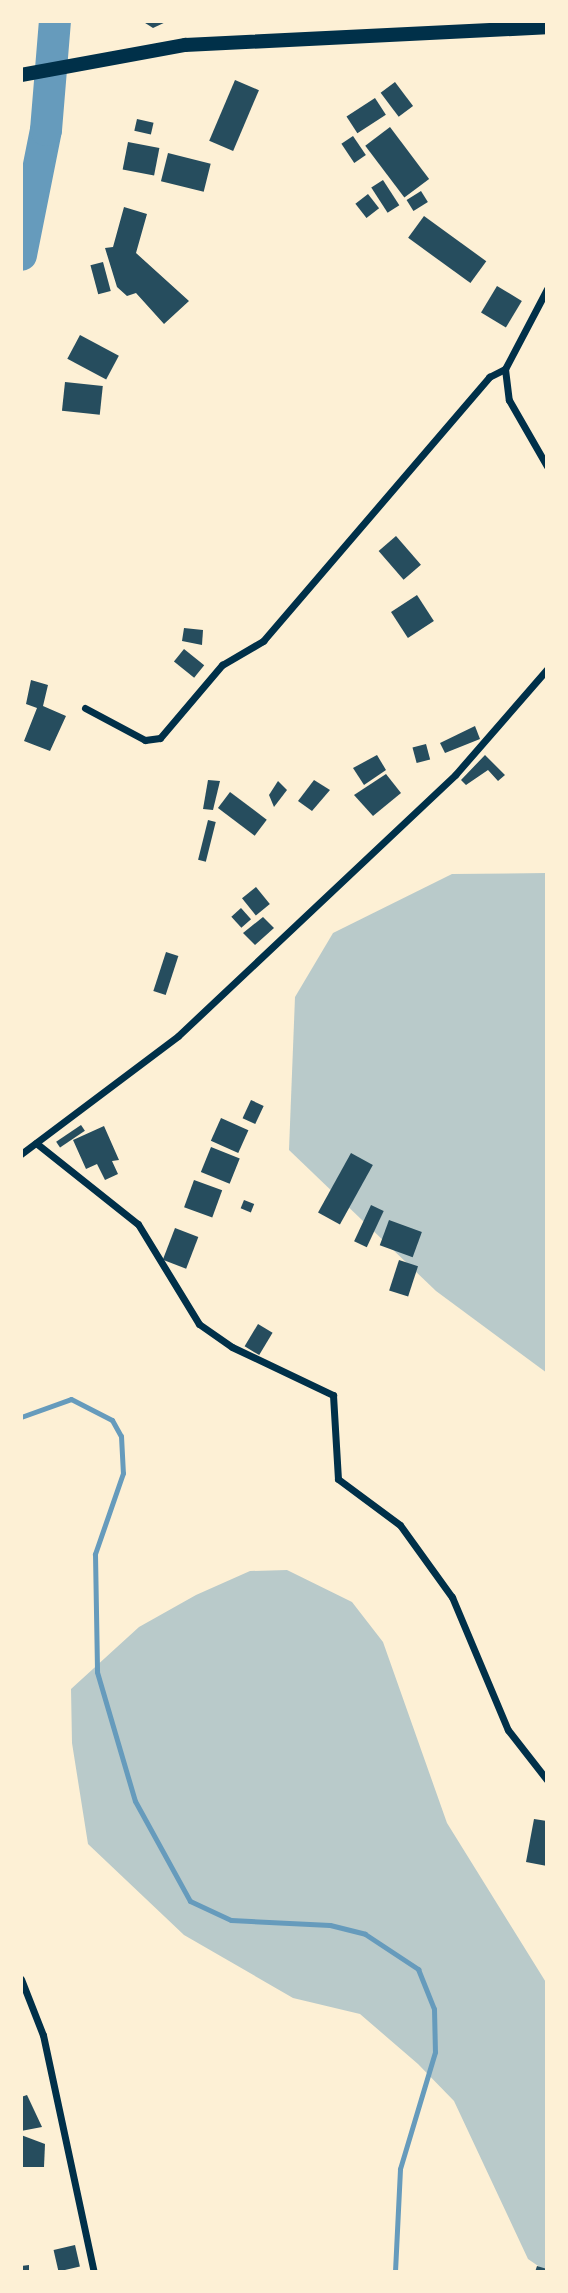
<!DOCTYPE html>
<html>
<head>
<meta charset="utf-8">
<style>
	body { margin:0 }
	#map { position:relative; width:568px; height:2293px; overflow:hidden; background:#fdf0d5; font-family:"Public Sans",sans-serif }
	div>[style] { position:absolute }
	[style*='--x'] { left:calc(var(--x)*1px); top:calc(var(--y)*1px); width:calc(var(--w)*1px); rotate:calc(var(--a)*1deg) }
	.green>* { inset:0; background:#b9caca }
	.stream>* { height:5px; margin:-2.5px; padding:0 2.5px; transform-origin:2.5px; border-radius:2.5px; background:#669bbc }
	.river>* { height:32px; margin:-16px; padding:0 16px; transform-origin:16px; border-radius:16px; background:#669bbc }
	.building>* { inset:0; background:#264d5e; transform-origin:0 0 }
	.minor>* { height:7px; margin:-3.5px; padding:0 3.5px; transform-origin:3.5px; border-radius:3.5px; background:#003049 }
	.trunk>* { height:14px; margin:-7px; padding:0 7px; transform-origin:7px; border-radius:7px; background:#003049 }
	span { translate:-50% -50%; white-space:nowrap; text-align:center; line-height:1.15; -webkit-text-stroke:6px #fdf0d5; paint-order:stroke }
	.frame { position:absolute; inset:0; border:23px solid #fdf0d5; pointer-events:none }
</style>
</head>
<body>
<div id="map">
	<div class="green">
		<i style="clip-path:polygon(547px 873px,547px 1373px,436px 1291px,289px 1150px,295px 997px,333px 933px,452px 874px)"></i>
		<i style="clip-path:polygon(287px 1570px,352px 1602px,383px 1642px,447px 1823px,547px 1984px,547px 2272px,528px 2259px,454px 2101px,418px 2064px,360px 2014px,293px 1998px,184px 1935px,88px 1844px,72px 1743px,71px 1689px,139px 1627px,196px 1595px,250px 1571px)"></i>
	</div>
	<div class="stream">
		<i style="--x:21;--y:1417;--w:53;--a:-19.8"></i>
		<i style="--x:71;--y:1399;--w:46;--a:27.1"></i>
		<i style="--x:112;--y:1420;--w:18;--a:61"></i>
		<i style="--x:121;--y:1436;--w:37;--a:87"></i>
		<i style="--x:123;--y:1473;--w:86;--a:109.1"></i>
		<i style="--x:95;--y:1554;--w:118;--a:89"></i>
		<i style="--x:97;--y:1672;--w:134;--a:73.6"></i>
		<i style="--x:135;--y:1801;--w:114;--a:61.2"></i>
		<i style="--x:190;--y:1901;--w:45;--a:24.9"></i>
		<i style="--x:231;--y:1920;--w:99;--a:2.9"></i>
		<i style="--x:330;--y:1925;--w:36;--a:14"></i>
		<i style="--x:365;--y:1934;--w:64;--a:33.4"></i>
		<i style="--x:418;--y:1969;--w:43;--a:68.2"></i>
		<i style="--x:434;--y:2009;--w:43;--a:88.7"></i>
		<i style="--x:435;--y:2052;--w:122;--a:106.7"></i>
		<i style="--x:400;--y:2169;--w:103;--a:92.8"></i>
	</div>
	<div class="river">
		<i style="--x:21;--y:255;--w:127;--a:-78.7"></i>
		<i style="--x:46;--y:130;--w:109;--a:-85.3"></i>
	</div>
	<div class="building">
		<i style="clip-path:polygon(142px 21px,168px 21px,153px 28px)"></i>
		<i style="left:235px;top:80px;width:26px;height:66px;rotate:23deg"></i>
		<i style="left:395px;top:82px;width:30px;height:18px;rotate:53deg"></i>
		<i style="left:375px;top:98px;width:20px;height:34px;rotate:57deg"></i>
		<i style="left:137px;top:119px;width:17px;height:12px;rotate:13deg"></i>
		<i style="left:390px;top:127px;width:65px;height:31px;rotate:53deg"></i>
		<i style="left:353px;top:136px;width:23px;height:14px;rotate:56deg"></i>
		<i style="left:128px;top:142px;width:32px;height:28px;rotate:11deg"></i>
		<i style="left:168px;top:153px;width:44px;height:29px;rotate:14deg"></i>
		<i style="left:383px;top:180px;width:30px;height:14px;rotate:57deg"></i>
		<i style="left:421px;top:191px;width:13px;height:17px;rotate:58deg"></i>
		<i style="left:368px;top:194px;width:18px;height:16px;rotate:52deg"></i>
		<i style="clip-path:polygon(124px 207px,147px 214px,136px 253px,189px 301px,164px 324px,136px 293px,127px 296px,117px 287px,105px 248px,113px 247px)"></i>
		<i style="left:424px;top:216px;width:77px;height:27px;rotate:36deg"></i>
		<i style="left:103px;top:262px;width:30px;height:13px;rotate:75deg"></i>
		<i style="left:497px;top:286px;width:29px;height:31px;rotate:31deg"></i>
		<i style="left:80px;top:335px;width:44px;height:27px;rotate:28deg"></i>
		<i style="left:65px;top:382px;width:38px;height:29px;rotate:6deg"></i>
		<i style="left:396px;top:536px;width:38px;height:23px;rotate:49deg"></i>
		<i style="left:417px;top:595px;width:31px;height:31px;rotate:57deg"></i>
		<i style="clip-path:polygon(184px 628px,203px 630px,202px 645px,182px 641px)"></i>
		<i style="left:184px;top:649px;width:26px;height:16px;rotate:39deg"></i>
		<i style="clip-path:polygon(31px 680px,48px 685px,43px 706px,66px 716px,50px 751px,24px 741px,37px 708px,26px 704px)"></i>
		<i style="clip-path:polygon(475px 726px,480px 739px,445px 753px,440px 743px)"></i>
		<i style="left:426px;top:744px;width:16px;height:14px;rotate:75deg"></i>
		<i style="clip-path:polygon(377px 755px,386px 770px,364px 785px,353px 768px)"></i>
		<i style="clip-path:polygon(485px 755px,505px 775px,498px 781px,488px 770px,466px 785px,461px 780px)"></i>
		<i style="clip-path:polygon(386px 774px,401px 793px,373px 816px,354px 795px)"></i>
		<i style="clip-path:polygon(208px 780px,220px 781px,213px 810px,203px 809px)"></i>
		<i style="clip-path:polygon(314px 780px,330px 790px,312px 811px,298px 801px)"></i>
		<i style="clip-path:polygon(278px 781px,287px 790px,274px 807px,269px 795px)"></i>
		<i style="left:230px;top:792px;width:46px;height:20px;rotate:37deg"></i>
		<i style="left:208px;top:820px;width:8px;height:41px;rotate:14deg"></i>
		<i style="left:256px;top:887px;width:22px;height:18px;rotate:51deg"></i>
		<i style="left:241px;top:908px;width:15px;height:13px;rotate:48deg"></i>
		<i style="clip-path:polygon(263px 917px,274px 928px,255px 945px,243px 933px)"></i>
		<i style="left:166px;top:952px;width:13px;height:41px;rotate:18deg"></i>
		<i style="left:251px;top:1100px;width:14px;height:20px;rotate:25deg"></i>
		<i style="left:221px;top:1118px;width:30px;height:25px;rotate:24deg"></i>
		<i style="left:81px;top:1125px;width:7px;height:30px;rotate:56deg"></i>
		<i style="clip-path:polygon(104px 1126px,119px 1160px,112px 1161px,118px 1174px,105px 1180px,97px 1164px,86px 1169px,73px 1140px)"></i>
		<i style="left:211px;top:1147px;width:31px;height:27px;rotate:22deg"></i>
		<i style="left:351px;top:1153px;width:25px;height:68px;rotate:29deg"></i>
		<i style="left:194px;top:1180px;width:30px;height:29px;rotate:20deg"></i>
		<i style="left:244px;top:1200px;width:11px;height:9px;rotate:22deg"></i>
		<i style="left:371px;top:1205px;width:14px;height:40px;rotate:25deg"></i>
		<i style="left:389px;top:1220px;width:35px;height:27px;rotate:20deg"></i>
		<i style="left:175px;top:1228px;width:25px;height:34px;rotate:21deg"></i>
		<i style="left:399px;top:1260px;width:20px;height:32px;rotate:18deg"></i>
		<i style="left:258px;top:1324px;width:17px;height:26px;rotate:31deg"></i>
		<i style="clip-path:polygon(534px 1819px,547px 1821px,547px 1866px,526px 1862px)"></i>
		<i style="clip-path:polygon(27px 2095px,42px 2127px,21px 2131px,21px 2097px)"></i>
		<i style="clip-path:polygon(21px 2135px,45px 2144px,44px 2167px,21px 2167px)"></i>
		<i style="left:75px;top:2245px;width:22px;height:22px;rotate:77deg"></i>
		<i style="clip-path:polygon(29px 2265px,29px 2272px,21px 2272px,21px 2266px)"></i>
		<i style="clip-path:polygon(537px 2266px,547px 2269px,547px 2272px,535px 2272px)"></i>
	</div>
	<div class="minor">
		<i style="--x:547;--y:289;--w:90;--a:117.7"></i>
		<i style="--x:505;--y:369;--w:31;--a:83"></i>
		<i style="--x:509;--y:400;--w:76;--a:60.1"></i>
		<i style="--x:85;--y:708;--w:68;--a:28.1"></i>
		<i style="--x:145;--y:740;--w:15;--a:-8"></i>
		<i style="--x:160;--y:738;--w:96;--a:-49.7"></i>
		<i style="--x:222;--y:665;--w:48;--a:-30.3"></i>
		<i style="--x:263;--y:641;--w:348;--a:-49.4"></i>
		<i style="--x:489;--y:377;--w:18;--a:-27"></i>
		<i style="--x:36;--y:1143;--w:130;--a:38.5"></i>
		<i style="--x:138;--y:1224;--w:117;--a:58.6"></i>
		<i style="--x:199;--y:1324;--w:40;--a:34.9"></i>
		<i style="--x:232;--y:1347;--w:112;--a:25.4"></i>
		<i style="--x:333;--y:1395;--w:84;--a:86.6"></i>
		<i style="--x:338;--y:1479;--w:77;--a:36.6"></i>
		<i style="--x:400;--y:1525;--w:89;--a:54.2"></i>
		<i style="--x:452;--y:1597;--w:144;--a:67.2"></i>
		<i style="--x:508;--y:1730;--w:63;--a:52"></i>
		<i style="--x:21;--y:1154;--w:196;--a:-36.9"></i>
		<i style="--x:178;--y:1036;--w:381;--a:-43.3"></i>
		<i style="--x:455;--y:775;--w:140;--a:-49"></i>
		<i style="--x:21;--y:1979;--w:60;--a:68.6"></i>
		<i style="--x:43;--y:2035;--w:242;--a:77.9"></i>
	</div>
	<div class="trunk">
		<i style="--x:21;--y:75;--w:167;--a:-10.4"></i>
		<i style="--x:185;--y:45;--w:362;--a:-2.8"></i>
	</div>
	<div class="frame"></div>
</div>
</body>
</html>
